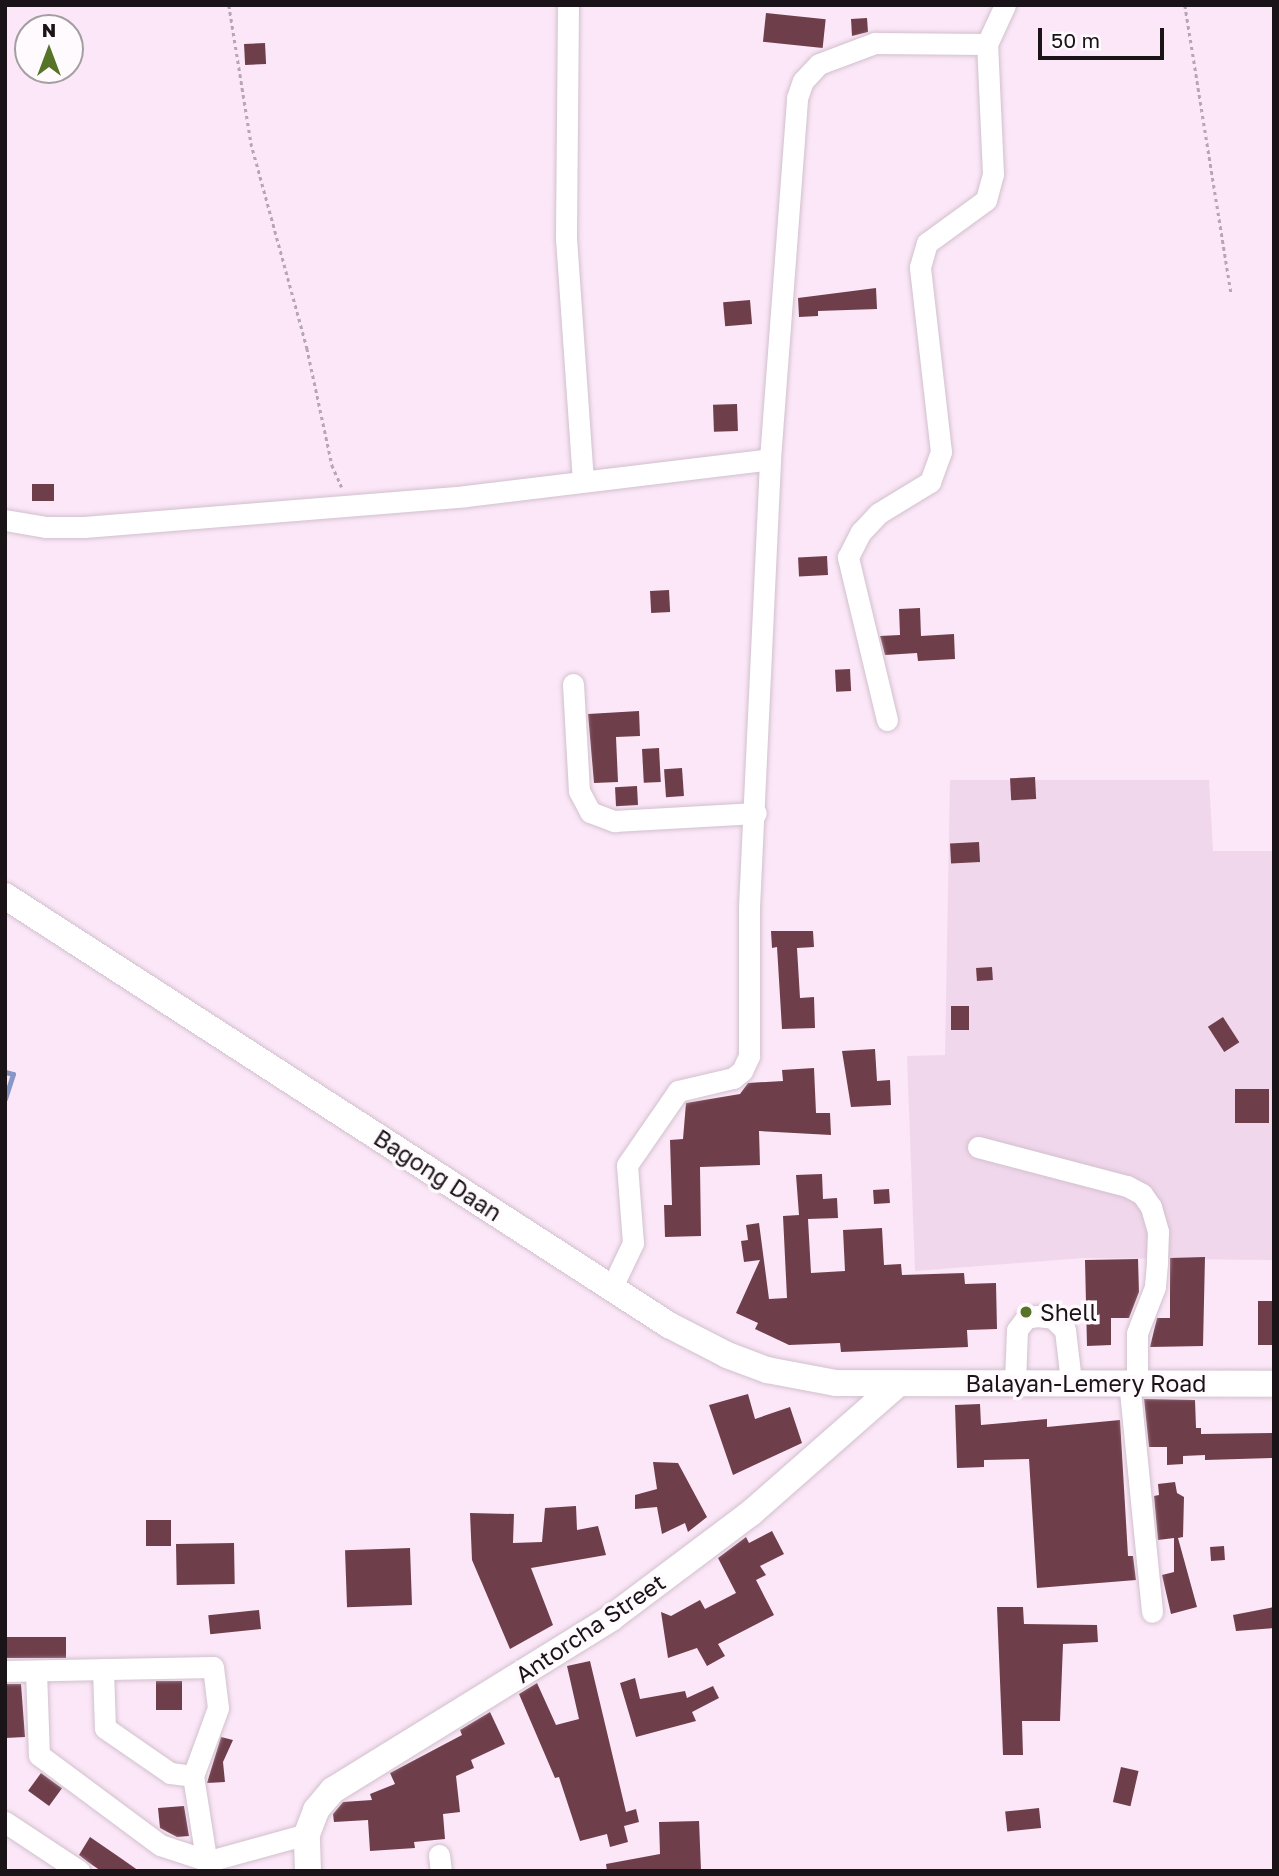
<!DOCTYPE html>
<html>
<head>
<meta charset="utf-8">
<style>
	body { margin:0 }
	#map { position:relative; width:1279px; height:1876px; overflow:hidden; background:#fbe7f7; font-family:"Golos Text",sans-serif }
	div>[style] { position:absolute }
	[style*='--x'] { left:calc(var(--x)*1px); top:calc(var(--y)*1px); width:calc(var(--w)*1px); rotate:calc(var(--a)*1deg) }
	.built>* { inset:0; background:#f1d7ec }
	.stream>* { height:5px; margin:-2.5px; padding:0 2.5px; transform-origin:2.5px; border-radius:2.5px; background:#8997c5 }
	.building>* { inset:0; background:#6f3e4b; transform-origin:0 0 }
	.path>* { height:2.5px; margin-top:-1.25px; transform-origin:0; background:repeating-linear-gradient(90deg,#b6a6b3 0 3.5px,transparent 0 7px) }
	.roads { filter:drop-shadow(0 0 2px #d2c0ce) drop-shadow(0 0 2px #d2c0ce) }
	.minor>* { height:21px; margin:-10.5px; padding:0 10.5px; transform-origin:10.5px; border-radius:10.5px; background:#fff }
	.major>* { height:26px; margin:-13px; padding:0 13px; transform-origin:13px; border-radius:13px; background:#fff }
	.dots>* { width:19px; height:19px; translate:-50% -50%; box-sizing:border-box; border:4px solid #fefafd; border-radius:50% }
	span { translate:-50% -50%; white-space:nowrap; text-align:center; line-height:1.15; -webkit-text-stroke:7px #fefafd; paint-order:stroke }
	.street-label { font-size:23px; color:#1a1318 }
	.poi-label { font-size:23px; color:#1a1318 }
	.left { translate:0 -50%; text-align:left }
	.frame { position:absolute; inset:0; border:7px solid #1a1318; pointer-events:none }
	.north { position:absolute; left:14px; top:14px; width:70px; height:70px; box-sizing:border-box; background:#fefafd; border:2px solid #a39ea1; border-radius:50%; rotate:0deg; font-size:19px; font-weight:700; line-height:28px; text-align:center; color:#1a1318 }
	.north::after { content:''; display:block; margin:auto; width:24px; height:32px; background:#567327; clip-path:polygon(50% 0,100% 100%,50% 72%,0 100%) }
	.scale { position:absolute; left:1038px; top:28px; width:126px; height:32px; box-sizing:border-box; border:4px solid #1a1318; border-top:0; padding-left:9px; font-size:21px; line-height:24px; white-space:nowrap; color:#1a1318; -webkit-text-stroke:5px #fefafd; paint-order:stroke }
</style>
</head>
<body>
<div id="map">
	<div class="built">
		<i style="clip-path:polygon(950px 780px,1209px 780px,1213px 851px,1274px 851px,1274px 1260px,1083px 1258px,915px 1271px,907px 1056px,945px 1055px)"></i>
	</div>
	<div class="stream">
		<i style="--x:5;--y:1072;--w:8;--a:14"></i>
		<i style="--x:13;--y:1074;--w:26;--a:108"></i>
	</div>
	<div class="building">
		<i style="left:766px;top:13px;width:60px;height:29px;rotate:6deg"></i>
		<i style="clip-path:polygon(867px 18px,868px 32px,852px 36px,851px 19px)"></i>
		<i style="left:265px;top:43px;width:21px;height:21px;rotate:87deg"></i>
		<i style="clip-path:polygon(876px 288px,877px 309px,818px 311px,818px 316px,799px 317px,798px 298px)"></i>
		<i style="left:750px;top:300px;width:24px;height:27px;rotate:85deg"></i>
		<i style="left:737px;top:404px;width:27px;height:24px;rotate:88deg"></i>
		<i style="left:32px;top:484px;width:22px;height:17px"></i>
		<i style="left:827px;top:556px;width:19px;height:29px;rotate:87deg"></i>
		<i style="left:669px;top:590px;width:22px;height:19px;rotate:87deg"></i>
		<i style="clip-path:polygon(920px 608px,921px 636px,954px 634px,955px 659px,918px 661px,917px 653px,885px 655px,880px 636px,900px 635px,899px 609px)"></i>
		<i style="left:850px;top:669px;width:22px;height:15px;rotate:87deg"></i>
		<i style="clip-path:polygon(639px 711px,640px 736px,616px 737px,618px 782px,594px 783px,588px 714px)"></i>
		<i style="left:659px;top:748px;width:34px;height:17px;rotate:87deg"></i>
		<i style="left:682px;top:768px;width:28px;height:18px;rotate:86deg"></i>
		<i style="left:1035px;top:777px;width:22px;height:25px;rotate:87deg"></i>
		<i style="left:637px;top:786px;width:19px;height:22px;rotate:87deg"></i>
		<i style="left:979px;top:842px;width:20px;height:29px;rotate:87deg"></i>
		<i style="clip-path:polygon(771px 931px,813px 931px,814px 947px,797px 948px,800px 998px,814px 997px,815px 1028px,782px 1029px,777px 947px,772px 948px)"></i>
		<i style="left:992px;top:967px;width:13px;height:16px;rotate:86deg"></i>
		<i style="left:951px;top:1006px;width:18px;height:24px"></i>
		<i style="left:1223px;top:1017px;width:30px;height:18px;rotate:57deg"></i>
		<i style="clip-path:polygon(875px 1049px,877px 1081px,890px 1080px,891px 1105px,851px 1107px,842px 1051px)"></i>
		<i style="clip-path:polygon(814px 1068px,816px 1113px,830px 1113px,831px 1135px,759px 1131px,760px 1165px,700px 1167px,701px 1236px,665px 1237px,664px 1205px,672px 1205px,670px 1140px,683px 1139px,686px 1103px,740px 1094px,748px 1083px,783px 1081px,782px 1070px)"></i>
		<i style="left:1269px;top:1089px;width:34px;height:34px;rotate:90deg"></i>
		<i style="clip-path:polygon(822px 1174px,823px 1199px,837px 1198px,838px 1218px,808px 1219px,811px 1273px,845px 1271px,843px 1230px,882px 1228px,884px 1265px,901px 1264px,902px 1275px,964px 1273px,965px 1284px,996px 1283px,997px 1329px,967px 1330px,968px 1347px,841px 1352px,840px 1343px,789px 1345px,755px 1329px,758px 1323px,736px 1313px,760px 1260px,744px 1262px,741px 1241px,748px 1240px,746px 1225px,759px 1223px,769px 1299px,787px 1298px,783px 1216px,799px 1215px,796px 1175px)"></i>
		<i style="left:889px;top:1189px;width:14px;height:16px;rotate:86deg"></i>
		<i style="clip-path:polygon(1205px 1257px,1203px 1346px,1150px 1347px,1157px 1318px,1170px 1318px,1170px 1258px)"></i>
		<i style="clip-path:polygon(1138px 1259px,1139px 1292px,1129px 1318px,1111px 1318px,1111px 1345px,1087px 1346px,1085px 1260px)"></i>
		<i style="left:1274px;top:1301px;width:44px;height:16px;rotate:90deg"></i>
		<i style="clip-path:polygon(748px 1394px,755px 1419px,790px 1407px,802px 1443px,733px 1475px,709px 1405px)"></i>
		<i style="clip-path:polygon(1144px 1399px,1195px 1400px,1196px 1428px,1201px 1428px,1201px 1434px,1274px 1433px,1274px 1458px,1205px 1460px,1205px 1455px,1183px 1456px,1183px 1464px,1167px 1465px,1167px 1447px,1149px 1447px)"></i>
		<i style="clip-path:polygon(980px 1404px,981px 1425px,1047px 1419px,1047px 1427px,1120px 1420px,1128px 1556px,1133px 1556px,1136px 1580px,1037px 1588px,1029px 1459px,984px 1460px,984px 1467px,957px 1468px,955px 1405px)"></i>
		<i style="clip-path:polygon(653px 1462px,678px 1463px,707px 1517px,688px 1532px,685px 1523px,662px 1534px,657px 1507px,635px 1509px,635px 1495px,657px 1489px)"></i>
		<i style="clip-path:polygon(1175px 1482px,1177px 1493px,1184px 1497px,1183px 1537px,1178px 1538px,1197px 1607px,1171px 1614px,1162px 1575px,1174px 1572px,1174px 1538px,1158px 1540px,1154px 1496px,1159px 1495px,1158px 1484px)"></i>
		<i style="clip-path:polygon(576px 1506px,577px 1530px,598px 1526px,606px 1555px,531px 1568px,553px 1625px,510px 1649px,472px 1560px,470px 1513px,514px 1514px,513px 1543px,542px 1542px,545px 1508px)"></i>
		<i style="left:146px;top:1520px;width:25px;height:26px"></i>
		<i style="clip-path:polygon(772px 1531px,784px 1554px,760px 1566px,766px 1575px,756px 1580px,774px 1615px,718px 1644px,725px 1656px,707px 1666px,697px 1648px,668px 1658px,661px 1612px,671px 1616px,700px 1600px,705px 1609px,736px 1593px,718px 1558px,746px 1537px,749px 1543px)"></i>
		<i style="left:234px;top:1543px;width:41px;height:58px;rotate:89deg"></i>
		<i style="left:1224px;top:1546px;width:14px;height:14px;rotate:86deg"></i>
		<i style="left:410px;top:1548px;width:57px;height:65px;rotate:88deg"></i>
		<i style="clip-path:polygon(997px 1607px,1023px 1607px,1024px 1624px,1097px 1625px,1098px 1642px,1063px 1644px,1060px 1721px,1022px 1721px,1023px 1755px,1003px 1755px)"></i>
		<i style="clip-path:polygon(1274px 1607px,1274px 1628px,1236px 1631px,1233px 1615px)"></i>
		<i style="left:259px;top:1610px;width:19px;height:51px;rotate:84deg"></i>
		<i style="left:5px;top:1637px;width:61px;height:21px"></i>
		<i style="clip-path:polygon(590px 1661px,626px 1812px,636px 1809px,639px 1822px,624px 1826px,628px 1842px,610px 1847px,607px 1834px,580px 1841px,559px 1777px,555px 1778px,519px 1694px,537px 1683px,556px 1725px,579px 1719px,567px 1666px)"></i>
		<i style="clip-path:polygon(635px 1678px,640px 1699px,685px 1691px,687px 1698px,713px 1686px,719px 1698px,692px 1712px,696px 1721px,636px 1737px,620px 1683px)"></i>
		<i style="left:156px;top:1681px;width:26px;height:29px"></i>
		<i style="clip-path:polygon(5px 1684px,21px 1684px,25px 1737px,5px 1738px)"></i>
		<i style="clip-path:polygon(490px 1712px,505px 1744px,471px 1760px,474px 1768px,456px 1776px,460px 1812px,443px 1814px,445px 1839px,414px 1842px,415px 1848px,370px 1851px,368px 1820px,334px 1822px,333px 1814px,343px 1802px,372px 1800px,370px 1794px,395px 1784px,390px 1773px,462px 1735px,460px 1730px)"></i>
		<i style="clip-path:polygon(221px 1737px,233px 1740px,223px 1762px,225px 1782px,207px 1783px)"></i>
		<i style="left:1121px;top:1767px;width:18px;height:36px;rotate:13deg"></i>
		<i style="left:41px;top:1773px;width:26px;height:22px;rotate:36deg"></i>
		<i style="clip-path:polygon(184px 1806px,189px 1836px,177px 1837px,160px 1828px,158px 1808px)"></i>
		<i style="left:1039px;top:1808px;width:20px;height:34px;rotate:84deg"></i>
		<i style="clip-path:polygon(699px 1821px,701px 1870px,607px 1871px,606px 1864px,660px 1854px,659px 1822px)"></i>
		<i style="clip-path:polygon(90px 1837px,122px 1859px,139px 1871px,101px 1871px,88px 1862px,79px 1855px)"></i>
	</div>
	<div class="path">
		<i style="--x:229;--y:5;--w:140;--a:80.9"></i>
		<i style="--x:251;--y:143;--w:213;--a:74.7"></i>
		<i style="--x:307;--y:348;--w:120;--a:77.9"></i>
		<i style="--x:332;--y:465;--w:24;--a:66"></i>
		<i style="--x:1185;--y:5;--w:291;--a:80.9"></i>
	</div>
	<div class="roads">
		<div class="minor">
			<i style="--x:568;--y:5;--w:233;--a:90.5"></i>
			<i style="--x:566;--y:238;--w:243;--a:86"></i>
			<i style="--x:5;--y:520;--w:42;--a:9.7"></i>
			<i style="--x:46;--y:527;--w:38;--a:0"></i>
			<i style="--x:84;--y:527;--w:383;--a:-4.6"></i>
			<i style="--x:466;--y:496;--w:306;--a:-6.9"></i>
			<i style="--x:573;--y:684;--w:107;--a:86.8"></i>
			<i style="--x:579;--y:791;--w:24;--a:62"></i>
			<i style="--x:590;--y:812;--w:26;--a:21"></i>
			<i style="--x:614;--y:821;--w:142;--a:-3.2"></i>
			<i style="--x:887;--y:720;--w:168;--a:-103.5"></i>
			<i style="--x:848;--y:557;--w:28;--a:-63"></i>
			<i style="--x:861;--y:532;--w:26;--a:-47"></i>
			<i style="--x:879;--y:513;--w:60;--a:-31.3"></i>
			<i style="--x:930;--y:482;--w:32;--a:-70"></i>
			<i style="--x:941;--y:452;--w:186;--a:-96.5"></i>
			<i style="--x:920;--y:267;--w:25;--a:-74"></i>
			<i style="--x:927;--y:243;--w:73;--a:-36.1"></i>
			<i style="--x:986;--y:200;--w:27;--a:-75"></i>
			<i style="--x:993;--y:174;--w:130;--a:-92.6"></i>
			<i style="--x:987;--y:44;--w:43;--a:-65.2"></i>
			<i style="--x:978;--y:1147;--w:154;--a:14.7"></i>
			<i style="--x:1127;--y:1186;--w:17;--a:28"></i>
			<i style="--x:1142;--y:1194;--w:16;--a:55"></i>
			<i style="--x:1151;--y:1207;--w:26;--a:74"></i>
			<i style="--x:1158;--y:1232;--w:31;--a:92"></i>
			<i style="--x:1157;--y:1263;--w:24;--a:95"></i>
			<i style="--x:1155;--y:1287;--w:49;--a:111.4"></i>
			<i style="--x:1137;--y:1333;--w:48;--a:90"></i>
			<i style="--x:612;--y:1287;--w:49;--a:-64.5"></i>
			<i style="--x:633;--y:1243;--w:78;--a:-94.4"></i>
			<i style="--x:627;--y:1165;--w:90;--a:-55.4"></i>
			<i style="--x:678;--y:1091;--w:57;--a:-13.3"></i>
			<i style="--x:733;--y:1078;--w:11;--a:-38"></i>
			<i style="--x:742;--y:1071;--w:17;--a:-65"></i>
			<i style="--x:749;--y:1056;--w:149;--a:-90"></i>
			<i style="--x:749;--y:907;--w:448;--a:-87.3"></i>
			<i style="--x:770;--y:459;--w:362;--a:-85.7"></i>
			<i style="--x:797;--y:98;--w:18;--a:-71"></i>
			<i style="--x:803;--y:81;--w:23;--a:-47"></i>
			<i style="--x:819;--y:64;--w:60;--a:-20.6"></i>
			<i style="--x:875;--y:43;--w:112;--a:0.5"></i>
			<i style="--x:1129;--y:1381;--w:232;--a:84.3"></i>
			<i style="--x:1015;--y:1382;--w:52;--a:-87.8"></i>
			<i style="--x:1017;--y:1330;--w:15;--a:-53"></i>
			<i style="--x:1026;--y:1318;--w:11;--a:-10"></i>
			<i style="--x:1037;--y:1316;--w:16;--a:7"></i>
			<i style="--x:1053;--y:1318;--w:17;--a:45"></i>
			<i style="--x:1065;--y:1330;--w:51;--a:83.3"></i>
			<i style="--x:103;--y:1669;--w:59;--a:88.1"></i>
			<i style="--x:105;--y:1728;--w:79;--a:34.7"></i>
			<i style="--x:170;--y:1773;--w:23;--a:7"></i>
			<i style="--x:193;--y:1776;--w:96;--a:81"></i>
			<i style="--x:5;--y:1671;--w:208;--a:-1.1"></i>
			<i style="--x:213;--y:1667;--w:41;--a:83"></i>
			<i style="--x:218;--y:1708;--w:72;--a:110.2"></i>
			<i style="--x:36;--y:1671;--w:84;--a:88"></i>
			<i style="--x:39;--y:1755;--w:151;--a:36.6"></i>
			<i style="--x:160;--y:1845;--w:52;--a:18.1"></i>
			<i style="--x:209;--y:1861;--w:102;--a:-15.4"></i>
			<i style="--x:5;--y:1822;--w:89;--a:33.5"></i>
			<i style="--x:439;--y:1855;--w:16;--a:83"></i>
		</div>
		<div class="major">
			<i style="--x:5;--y:896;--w:791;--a:32.87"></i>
			<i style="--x:669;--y:1325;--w:65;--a:27.3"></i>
			<i style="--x:727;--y:1355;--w:43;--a:20.6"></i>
			<i style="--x:767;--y:1370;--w:70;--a:10.7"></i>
			<i style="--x:836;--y:1383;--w:438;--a:0.1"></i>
			<i style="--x:308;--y:1871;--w:37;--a:-92"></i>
			<i style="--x:307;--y:1834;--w:26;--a:-69"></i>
			<i style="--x:316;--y:1810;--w:26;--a:-50"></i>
			<i style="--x:333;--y:1790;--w:327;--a:-31.7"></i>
			<i style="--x:611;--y:1618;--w:175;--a:-36.9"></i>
			<i style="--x:751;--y:1513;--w:196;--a:-41.3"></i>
		</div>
	</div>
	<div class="dots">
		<i style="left:1026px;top:1312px;background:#567327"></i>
	</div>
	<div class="street-label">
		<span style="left:438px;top:1175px;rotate:33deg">Bagong Daan</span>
		<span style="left:1086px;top:1383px">Balayan-Lemery Road</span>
		<span style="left:590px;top:1628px;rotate:-34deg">Antorcha Street</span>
	</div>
	<div class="poi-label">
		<span class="left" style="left:1040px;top:1312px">Shell</span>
	</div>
	<div class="frame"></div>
	<div class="north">N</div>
	<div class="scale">50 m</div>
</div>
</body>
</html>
